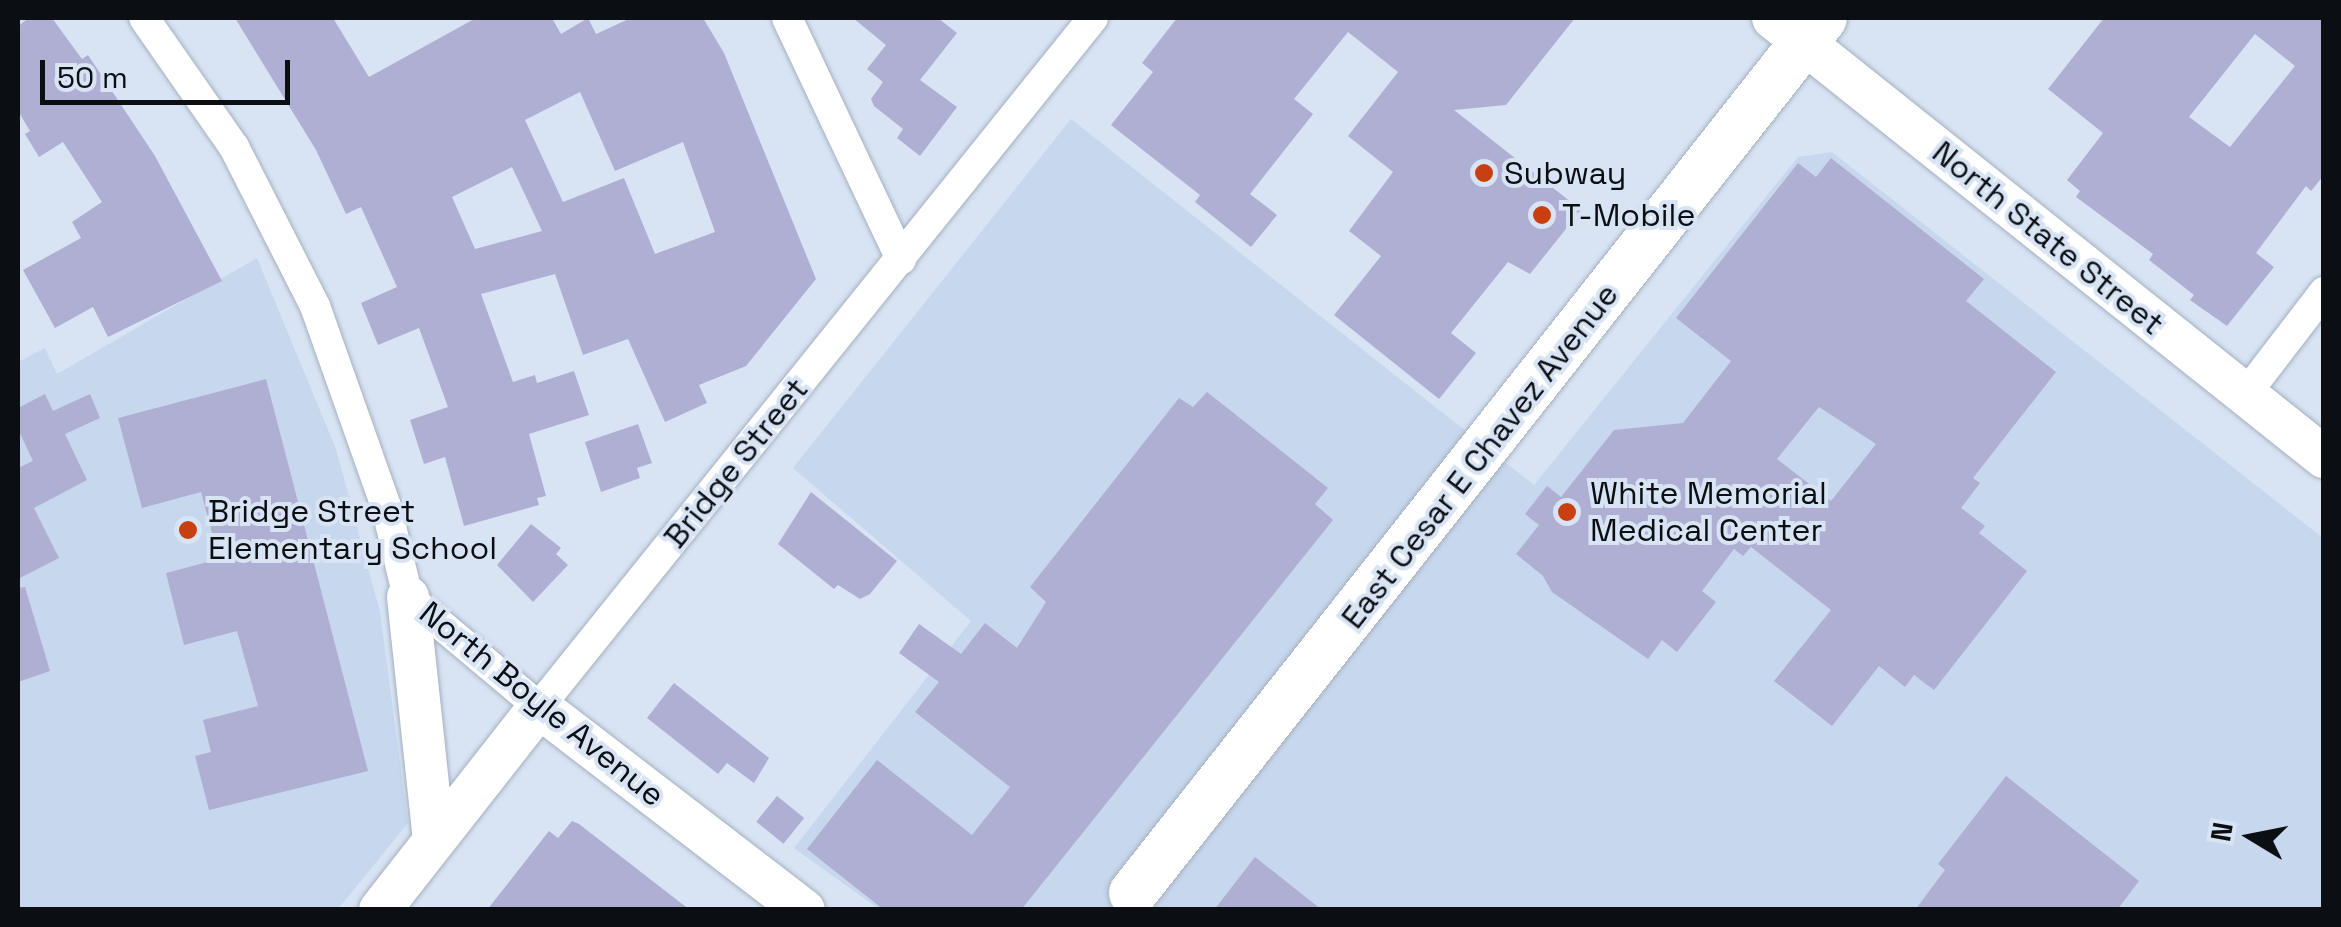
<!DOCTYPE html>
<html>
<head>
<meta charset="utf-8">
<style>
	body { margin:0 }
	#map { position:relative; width:2341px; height:927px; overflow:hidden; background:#d8e4f4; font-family:"Space Grotesk",sans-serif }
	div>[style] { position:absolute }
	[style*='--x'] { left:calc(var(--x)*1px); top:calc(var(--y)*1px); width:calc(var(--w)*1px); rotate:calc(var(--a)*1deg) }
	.built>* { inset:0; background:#c7d7ed }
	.building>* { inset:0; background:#afafd3; transform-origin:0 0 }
	.roads { filter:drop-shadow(0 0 2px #a5b0bf) drop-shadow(0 0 2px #a5b0bf) }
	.street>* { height:30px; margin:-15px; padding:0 15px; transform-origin:15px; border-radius:15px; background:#fff }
	.secondary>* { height:42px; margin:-21px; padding:0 21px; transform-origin:21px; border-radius:21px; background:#fff }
	.primary>* { height:48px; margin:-24px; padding:0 24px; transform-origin:24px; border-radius:24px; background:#fff }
	.dots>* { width:28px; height:28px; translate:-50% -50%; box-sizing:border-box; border:5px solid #d8e4f4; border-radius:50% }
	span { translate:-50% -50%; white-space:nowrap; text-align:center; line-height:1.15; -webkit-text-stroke:8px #d8e4f4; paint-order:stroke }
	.poi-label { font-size:32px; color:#0b0f14 }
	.left { translate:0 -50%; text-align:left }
	.street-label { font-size:32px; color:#0b0f14 }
	.frame { position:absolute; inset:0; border:20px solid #0b0f14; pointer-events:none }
	.north { position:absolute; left:2201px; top:787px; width:100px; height:100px; -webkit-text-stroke:8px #d8e4f4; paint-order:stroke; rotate:280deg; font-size:28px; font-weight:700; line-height:40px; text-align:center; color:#0b0f14 }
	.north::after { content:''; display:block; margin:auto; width:35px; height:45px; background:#0b0f14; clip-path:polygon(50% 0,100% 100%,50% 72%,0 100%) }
	.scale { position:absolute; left:40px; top:60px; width:250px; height:45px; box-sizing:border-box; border:5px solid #0b0f14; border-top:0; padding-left:12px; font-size:30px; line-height:35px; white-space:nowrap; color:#0b0f14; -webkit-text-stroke:8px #d8e4f4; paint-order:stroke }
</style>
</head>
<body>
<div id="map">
	<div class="built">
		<i style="clip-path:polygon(1071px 119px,1534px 485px,1798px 157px,1832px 152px,2323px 538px,2323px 909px,879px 909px,794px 848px,971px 621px,793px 468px)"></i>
		<i style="clip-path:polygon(257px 258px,336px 449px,380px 612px,408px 823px,338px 909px,18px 910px,18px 362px,45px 348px,57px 374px)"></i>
	</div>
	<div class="building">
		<i style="clip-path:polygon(29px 18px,52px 18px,82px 59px,88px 55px,155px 156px,222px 281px,108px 337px,93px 307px,55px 328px,23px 270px,81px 238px,72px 222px,102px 202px,63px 142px,39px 157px,25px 134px,30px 131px,18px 111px,18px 26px)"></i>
		<i style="clip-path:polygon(evenodd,235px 18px,333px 18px,369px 77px,476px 18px,552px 18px,561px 34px,588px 18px,596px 34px,631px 18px,703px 18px,724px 53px,816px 279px,746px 366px,699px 385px,707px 403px,665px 422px,628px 339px,583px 355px,555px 274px,481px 294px,513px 382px,535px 375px,537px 383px,574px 371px,589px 415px,529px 434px,546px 496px,537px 498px,539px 505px,464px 526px,445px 457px,424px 464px,410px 420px,448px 407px,419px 328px,378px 345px,361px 303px,397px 287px,361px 207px,346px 214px,316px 150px,235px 18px,580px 92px,615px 171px,683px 142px,715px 232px,655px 254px,624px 178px,563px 202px,525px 120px,580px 92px,235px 18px,512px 167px,542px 231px,475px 249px,452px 197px,512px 167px)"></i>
		<i style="clip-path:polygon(853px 18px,938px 18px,957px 33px,920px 80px,957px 107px,920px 156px,897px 138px,903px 129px,874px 106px,871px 99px,883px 82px,867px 69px,886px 45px)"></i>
		<i style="clip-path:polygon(1177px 18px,1575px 18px,1506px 105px,1454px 110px,1581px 210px,1530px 274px,1508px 262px,1451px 333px,1476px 353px,1439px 399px,1334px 315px,1381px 256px,1349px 231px,1393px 172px,1348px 136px,1398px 72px,1348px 32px,1294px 99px,1313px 114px,1250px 194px,1277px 215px,1251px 247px,1195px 202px,1200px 195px,1111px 125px,1153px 72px,1142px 63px)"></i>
		<i style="clip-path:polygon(evenodd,2104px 18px,2324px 18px,2324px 175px,2311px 191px,2306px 186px,2256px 253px,2274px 267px,2227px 326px,2190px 300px,2194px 295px,2149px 260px,2153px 254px,2076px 197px,2080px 191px,2067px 180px,2103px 133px,2048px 89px,2104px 18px,2255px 34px,2295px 66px,2230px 147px,2189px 117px,2255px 34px)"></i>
		<i style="clip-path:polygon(evenodd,1831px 158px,1984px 279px,1966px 301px,2056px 372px,1973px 478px,1980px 483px,1961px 508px,1985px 526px,1979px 533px,2027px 571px,1934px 690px,1914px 675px,1905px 687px,1879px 666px,1832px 726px,1774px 681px,1831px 610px,1751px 547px,1743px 556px,1734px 549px,1702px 591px,1716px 602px,1677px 652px,1662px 640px,1648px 659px,1552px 592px,1543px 576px,1516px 554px,1539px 525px,1525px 514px,1547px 486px,1561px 497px,1614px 430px,1683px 423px,1731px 361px,1676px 318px,1798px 163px,1816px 177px,1831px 158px,1819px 407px,1876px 444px,1831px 501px,1777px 459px,1819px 407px)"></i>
		<i style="clip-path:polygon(266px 379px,368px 771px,209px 810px,195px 756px,211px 752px,203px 720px,258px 706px,237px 631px,184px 645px,166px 573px,219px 559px,201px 492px,142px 508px,118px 418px)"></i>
		<i style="clip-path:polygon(1207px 392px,1328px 488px,1315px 504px,1333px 520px,1021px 910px,884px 910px,807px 849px,877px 760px,972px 835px,1010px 787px,915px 712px,939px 682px,899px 653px,919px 624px,961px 654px,985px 623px,1017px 648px,1046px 602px,1030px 587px,1179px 398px,1193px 407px)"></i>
		<i style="clip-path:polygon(45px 394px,53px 411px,90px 394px,100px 418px,65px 434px,87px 480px,34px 508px,59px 558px,18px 579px,18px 468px,33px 461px,18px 429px,18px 408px)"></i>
		<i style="clip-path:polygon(638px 424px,652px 463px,637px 468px,640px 478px,601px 492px,585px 442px)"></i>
		<i style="clip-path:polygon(811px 492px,897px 561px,870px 594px,860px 599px,838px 585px,834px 589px,778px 544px)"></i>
		<i style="clip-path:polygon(531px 524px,561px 548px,556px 554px,568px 565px,533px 602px,497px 565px)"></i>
		<i style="clip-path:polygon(25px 587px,50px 671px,18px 682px,18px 588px)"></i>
		<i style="clip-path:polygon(674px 683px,769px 758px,754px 783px,727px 763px,718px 774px,647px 718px)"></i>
		<i style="clip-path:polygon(2006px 776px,2139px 881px,2117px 910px,1915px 910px,1945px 870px,1938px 864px)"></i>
		<i style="left:777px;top:796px;width:35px;height:33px;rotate:39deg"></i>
		<i style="clip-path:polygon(572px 821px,579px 824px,690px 910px,487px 910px,549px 831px,558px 838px)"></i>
		<i style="clip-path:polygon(1255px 857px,1322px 910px,1214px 910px)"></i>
	</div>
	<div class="roads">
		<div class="street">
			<i style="--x:144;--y:18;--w:157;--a:55.1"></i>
			<i style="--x:234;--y:147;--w:178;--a:63"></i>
			<i style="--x:315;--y:306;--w:212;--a:70.5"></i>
			<i style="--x:386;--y:506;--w:94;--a:76.4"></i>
			<i style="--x:408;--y:597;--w:171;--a:40"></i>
			<i style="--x:539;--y:707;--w:884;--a:-51.2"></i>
			<i style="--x:787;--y:18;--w:267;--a:64.7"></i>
			<i style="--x:2245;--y:395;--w:130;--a:-52.5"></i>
		</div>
		<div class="secondary">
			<i style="--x:1773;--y:18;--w:705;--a:38.55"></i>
			<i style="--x:408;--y:597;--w:245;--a:83.9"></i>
			<i style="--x:380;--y:910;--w:258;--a:-51.9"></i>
			<i style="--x:539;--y:707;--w:334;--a:37.5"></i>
		</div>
		<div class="primary">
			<i style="--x:1133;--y:893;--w:1114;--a:-51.74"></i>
		</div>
	</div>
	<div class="dots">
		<i style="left:1484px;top:173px;background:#c84012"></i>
		<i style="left:1542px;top:215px;background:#c84012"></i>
		<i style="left:1567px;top:512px;background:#c84012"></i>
		<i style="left:188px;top:530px;background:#c84012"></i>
	</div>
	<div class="poi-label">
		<span class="left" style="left:1504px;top:173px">Subway</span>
		<span class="left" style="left:1562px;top:215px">T-Mobile</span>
		<span class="left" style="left:1590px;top:512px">White Memorial<br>Medical Center</span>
		<span class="left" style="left:208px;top:530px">Bridge Street<br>Elementary School</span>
	</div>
	<div class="street-label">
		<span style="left:2048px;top:238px;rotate:39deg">North State Street</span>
		<span style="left:1480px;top:456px;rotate:-52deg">East Cesar E Chavez Avenue</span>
		<span style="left:736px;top:463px;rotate:-51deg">Bridge Street</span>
		<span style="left:542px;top:704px;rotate:39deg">North Boyle Avenue</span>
	</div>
	<div class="frame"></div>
	<div class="north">N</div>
	<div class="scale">50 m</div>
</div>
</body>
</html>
